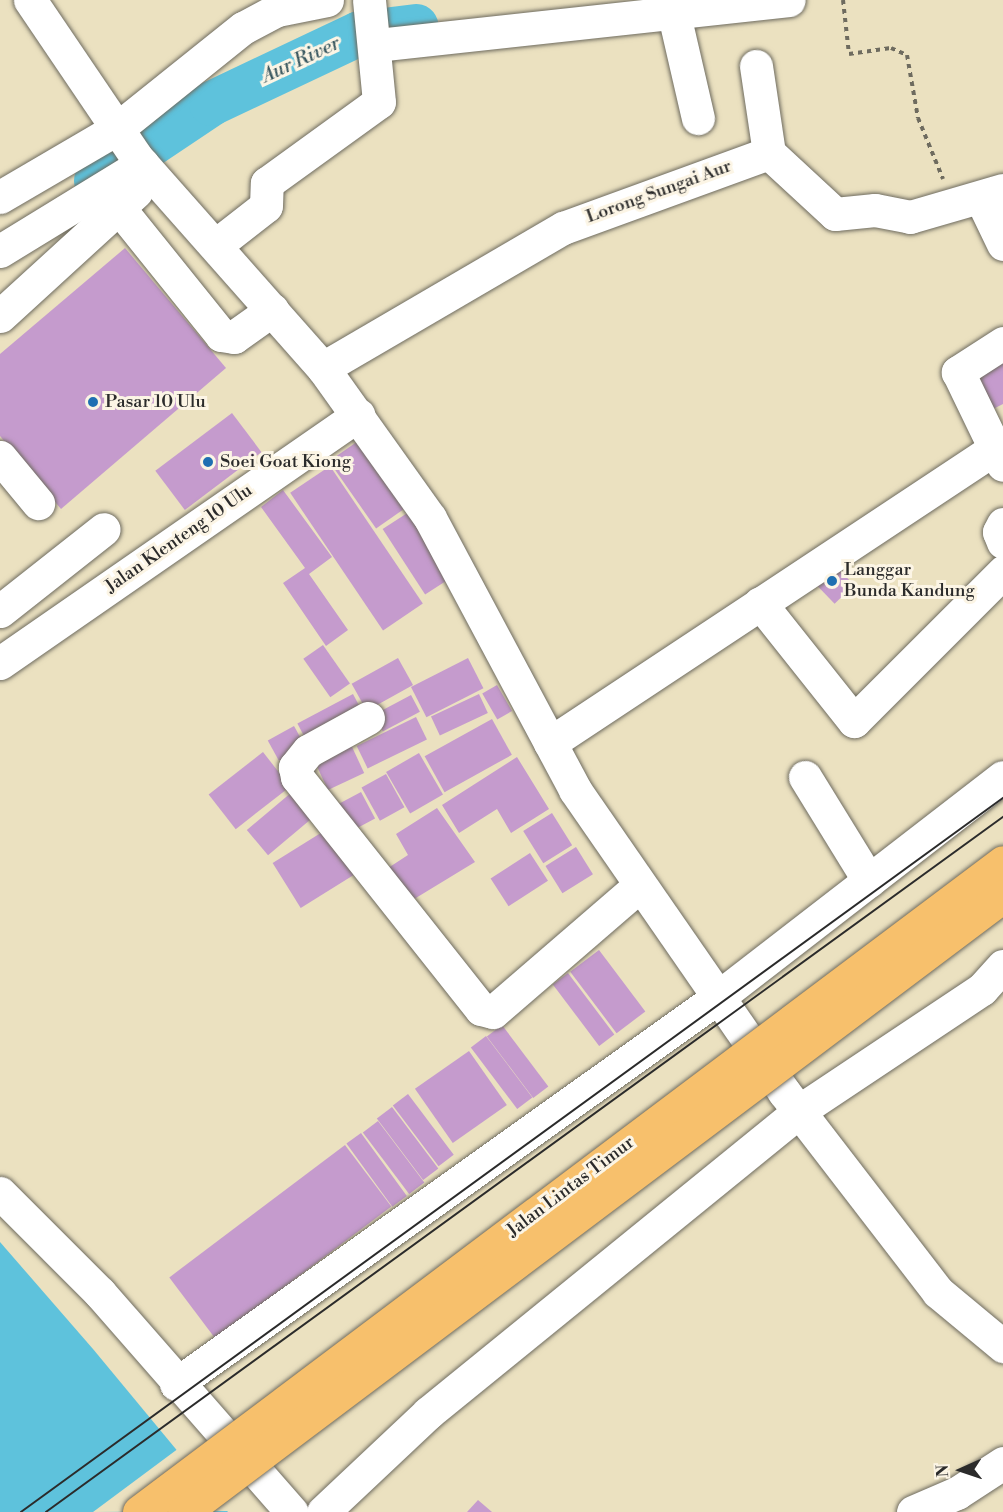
<!DOCTYPE html>
<html>
<head>
<meta charset="utf-8">
<style>
	body { margin:0 }
	#map { position:relative; width:1003px; height:1512px; overflow:hidden; background:#ebe1c0; font-family:"Libre Bodoni",serif }
	div>[style] { position:absolute }
	[style*='--x'] { left:calc(var(--x)*1px); top:calc(var(--y)*1px); width:calc(var(--w)*1px); rotate:calc(var(--a)*1deg) }
	.water>* { inset:0; background:#5ec2dc }
	.pier>* { inset:0; background:#ebe1c0 }
	.river>* { height:45px; margin:-22.5px; padding:0 22.5px; transform-origin:22.5px; border-radius:22.5px; background:#5ec2dc }
	.building>* { inset:0; background:#c59bcd; transform-origin:0 0 }
	.path>* { height:4px; margin-top:-2px; transform-origin:0; background:repeating-linear-gradient(90deg,#6e6b5f 0 4.5px,transparent 0 9px) }
	.roads { filter:drop-shadow(0 0 2px #6e6b5f) drop-shadow(0 0 2px #6e6b5f) }
	.minor>* { height:33px; margin:-16.5px; padding:0 16.5px; transform-origin:16.5px; border-radius:16.5px; background:#fff }
	.tram>* { height:1.5px; margin:-0.75px; padding:0 0.75px; transform-origin:0.75px; border-radius:0.75px; background:#2b2b2b }
	.bridges { filter:drop-shadow(0 0 2px #6e6b5f) drop-shadow(0 0 2px #6e6b5f) }
	.highway-bridge>* { height:33px; margin:-16.5px; padding:0 16.5px; transform-origin:16.5px; border-radius:16.5px; background:#f7c06c }
	.dots>* { width:16px; height:16px; translate:-50% -50%; box-sizing:border-box; border:3px solid #fcf5e5; border-radius:50% }
	span { translate:-50% -50%; white-space:nowrap; text-align:center; line-height:1.15; -webkit-text-stroke:6px #fcf5e5; paint-order:stroke }
	.street-label { font-size:18px; color:#2b2b2b }
	.poi-label { font-size:18px; color:#2b2b2b }
	.left { translate:0 -50%; text-align:left }
	.water-label { font-size:20px; color:#3a5860; font-style:italic }
	.north { position:absolute; left:931px; top:1440px; width:60px; height:60px; -webkit-text-stroke:4px #fcf5e5; paint-order:stroke; rotate:267deg; font-size:16px; font-weight:700; line-height:24px; text-align:center; color:#2b2b2b }
	.north::after { content:''; display:block; margin:auto; width:21px; height:27px; background:#2b2b2b; clip-path:polygon(50% 0,100% 100%,50% 72%,0 100%) }
</style>
</head>
<body>
<div id="map">
	<div class="water">
		<i style="clip-path:polygon(0 1242px,93px 1349px,228px 1512px,0 1512px)"></i>
	</div>
	<div class="pier">
		<i style="clip-path:polygon(179px 1448px,231px 1511px,93px 1512px)"></i>
	</div>
	<div class="river">
		<i style="--x:96;--y:180;--w:138;--a:-33.8"></i>
		<i style="--x:211;--y:103;--w:164;--a:-25.3"></i>
		<i style="--x:359;--y:33;--w:57;--a:-7"></i>
	</div>
	<div class="building">
		<i style="clip-path:polygon(125px 248px,226px 368px,61px 509px,0 436px,0 354px)"></i>
		<i style="clip-path:polygon(1003px 357px,1003px 404px,993px 409px,975px 371px)"></i>
		<i style="left:232px;top:413px;width:49px;height:96px;rotate:53deg"></i>
		<i style="left:361px;top:439px;width:82px;height:39px;rotate:55deg"></i>
		<i style="left:330px;top:466px;width:166px;height:48px;rotate:56deg"></i>
		<i style="clip-path:polygon(283px 490px,332px 557px,309px 574px,348px 630px,326px 646px,283px 583px,305px 568px,261px 507px)"></i>
		<i style="left:412px;top:510px;width:78px;height:35px;rotate:57deg"></i>
		<i style="left:829px;top:559px;width:36px;height:27px;rotate:46deg"></i>
		<i style="left:323px;top:645px;width:47px;height:24px;rotate:55deg"></i>
		<i style="left:398px;top:658px;width:31px;height:53px;rotate:61deg"></i>
		<i style="left:468px;top:658px;width:34px;height:64px;rotate:63deg"></i>
		<i style="left:497px;top:685px;width:30px;height:17px;rotate:60deg"></i>
		<i style="left:353px;top:694px;width:26px;height:63px;rotate:62deg"></i>
		<i style="left:479px;top:694px;width:21px;height:53px;rotate:65deg"></i>
		<i style="left:411px;top:695px;width:19px;height:42px;rotate:62deg"></i>
		<i style="left:416px;top:717px;width:25px;height:66px;rotate:64deg"></i>
		<i style="left:492px;top:719px;width:41px;height:77px;rotate:61deg"></i>
		<i style="left:294px;top:726px;width:23px;height:30px;rotate:61deg"></i>
		<i style="left:346px;top:734px;width:43px;height:40px;rotate:65deg"></i>
		<i style="left:263px;top:752px;width:44px;height:69px;rotate:52deg"></i>
		<i style="left:419px;top:753px;width:48px;height:38px;rotate:60deg"></i>
		<i style="clip-path:polygon(517px 757px,549px 809px,511px 833px,497px 809px,459px 833px,442px 805px)"></i>
		<i style="left:386px;top:774px;width:38px;height:28px;rotate:61deg"></i>
		<i style="left:292px;top:792px;width:33px;height:59px;rotate:50deg"></i>
		<i style="left:361px;top:792px;width:30px;height:26px;rotate:62deg"></i>
		<i style="clip-path:polygon(437px 808px,475px 862px,406px 904px,385px 870px,408px 855px,396px 834px)"></i>
		<i style="left:552px;top:813px;width:38px;height:34px;rotate:58deg"></i>
		<i style="left:332px;top:826px;width:53px;height:70px;rotate:58deg"></i>
		<i style="left:576px;top:847px;width:32px;height:36px;rotate:58deg"></i>
		<i style="left:530px;top:853px;width:33px;height:47px;rotate:57deg"></i>
		<i style="left:599px;top:950px;width:77px;height:36px;rotate:53deg"></i>
		<i style="left:568px;top:973px;width:77px;height:19px;rotate:53deg"></i>
		<i style="left:502px;top:1025px;width:77px;height:19px;rotate:53deg"></i>
		<i style="left:486px;top:1036px;width:77px;height:19px;rotate:53deg"></i>
		<i style="left:469px;top:1051px;width:66px;height:66px;rotate:55deg"></i>
		<i style="left:408px;top:1094px;width:76px;height:19px;rotate:53deg"></i>
		<i style="left:392px;top:1107px;width:77px;height:19px;rotate:53deg"></i>
		<i style="left:378px;top:1121px;width:77px;height:19px;rotate:53deg"></i>
		<i style="left:361px;top:1133px;width:78px;height:18px;rotate:54deg"></i>
		<i style="left:345px;top:1145px;width:77px;height:220px;rotate:53deg"></i>
		<i style="clip-path:polygon(478px 1500px,492px 1512px,467px 1512px)"></i>
	</div>
	<div class="path">
		<i style="--x:843;--y:0;--w:54;--a:83.7"></i>
		<i style="--x:849;--y:54;--w:42;--a:-8.1"></i>
		<i style="--x:891;--y:48;--w:17;--a:24"></i>
		<i style="--x:907;--y:55;--w:64;--a:80.1"></i>
		<i style="--x:918;--y:118;--w:66;--a:67.7"></i>
	</div>
	<div class="roads">
		<div class="minor">
			<i style="--x:30;--y:0;--w:191;--a:55.9"></i>
			<i style="--x:137;--y:158;--w:281;--a:48.5"></i>
			<i style="--x:323;--y:368;--w:184;--a:54.5"></i>
			<i style="--x:430;--y:518;--w:308;--a:61.9"></i>
			<i style="--x:575;--y:790;--w:367;--a:55.3"></i>
			<i style="--x:784;--y:1092;--w:252;--a:52.4"></i>
			<i style="--x:938;--y:1292;--w:85;--a:39.7"></i>
			<i style="--x:673;--y:10;--w:111;--a:77"></i>
			<i style="--x:376;--y:45;--w:415;--a:-6.2"></i>
			<i style="--x:756;--y:66;--w:88;--a:81.5"></i>
			<i style="--x:0;--y:197;--w:137;--a:-30.3"></i>
			<i style="--x:118;--y:128;--w:160;--a:-38.7"></i>
			<i style="--x:243;--y:28;--w:38;--a:-28"></i>
			<i style="--x:277;--y:10;--w:51;--a:-11.3"></i>
			<i style="--x:981;--y:198;--w:51;--a:64.4"></i>
			<i style="--x:119;--y:208;--w:163;--a:51.2"></i>
			<i style="--x:221;--y:335;--w:13;--a:9"></i>
			<i style="--x:234;--y:337;--w:47;--a:-35.4"></i>
			<i style="--x:216;--y:245;--w:63;--a:-38"></i>
			<i style="--x:266;--y:206;--w:23;--a:-88"></i>
			<i style="--x:267;--y:183;--w:138;--a:-35.9"></i>
			<i style="--x:379;--y:102;--w:102;--a:-95.6"></i>
			<i style="--x:0;--y:251;--w:167;--a:-31.5"></i>
			<i style="--x:0;--y:316;--w:184;--a:-42.4"></i>
			<i style="--x:1003;--y:343;--w:54;--a:147.2"></i>
			<i style="--x:958;--y:372;--w:103;--a:64.2"></i>
			<i style="--x:323;--y:368;--w:278;--a:-30.3"></i>
			<i style="--x:563;--y:228;--w:219;--a:-20"></i>
			<i style="--x:769;--y:153;--w:90;--a:42.7"></i>
			<i style="--x:835;--y:214;--w:40;--a:-5.7"></i>
			<i style="--x:875;--y:210;--w:36;--a:11"></i>
			<i style="--x:910;--y:217;--w:97;--a:-16.2"></i>
			<i style="--x:0;--y:457;--w:60;--a:50.4"></i>
			<i style="--x:1003;--y:524;--w:9;--a:117"></i>
			<i style="--x:999;--y:532;--w:11;--a:68"></i>
			<i style="--x:760;--y:603;--w:151;--a:51.5"></i>
			<i style="--x:854;--y:721;--w:211;--a:-45"></i>
			<i style="--x:0;--y:611;--w:132;--a:-38.3"></i>
			<i style="--x:0;--y:663;--w:436;--a:-34.7"></i>
			<i style="--x:368;--y:718;--w:68;--a:151.2"></i>
			<i style="--x:308;--y:751;--w:21;--a:129"></i>
			<i style="--x:295;--y:767;--w:10;--a:79"></i>
			<i style="--x:297;--y:777;--w:296;--a:51.6"></i>
			<i style="--x:481;--y:1009;--w:12;--a:14"></i>
			<i style="--x:493;--y:1012;--w:194;--a:-40.8"></i>
			<i style="--x:550;--y:743;--w:533;--a:-33.51"></i>
			<i style="--x:805;--y:777;--w:122;--a:58.4"></i>
			<i style="--x:0;--y:1193;--w:141;--a:45"></i>
			<i style="--x:100;--y:1293;--w:291;--a:48.8"></i>
			<i style="--x:176;--y:1384;--w:665;--a:-35.51"></i>
			<i style="--x:717;--y:998;--w:361;--a:-37.7"></i>
			<i style="--x:323;--y:1512;--w:144;--a:-43.3"></i>
			<i style="--x:428;--y:1413;--w:478;--a:-39.1"></i>
			<i style="--x:799;--y:1111;--w:220;--a:-33.7"></i>
			<i style="--x:982;--y:989;--w:31;--a:-48"></i>
			<i style="--x:913;--y:1512;--w:48;--a:-23.4"></i>
			<i style="--x:957;--y:1493;--w:55;--a:-33.1"></i>
		</div>
	</div>
	<div class="tram">
		<i style="--x:21;--y:1512;--w:1214;--a:-36.02"></i>
		<i style="--x:46;--y:1512;--w:1183;--a:-35.99"></i>
	</div>
	<div class="bridges">
		<div class="highway-bridge">
			<i style="--x:139;--y:1512;--w:1081;--a:-36.95"></i>
			<i style="--x:184;--y:1512;--w:1025;--a:-36.95"></i>
		</div>
	</div>
	<div class="dots">
		<i style="left:93px;top:402px;background:#1f6fb2"></i>
		<i style="left:208px;top:462px;background:#1f6fb2"></i>
		<i style="left:832px;top:581px;background:#1f6fb2"></i>
	</div>
	<div class="street-label">
		<span style="left:659px;top:192px;rotate:-20deg">Lorong Sungai Aur</span>
		<span style="left:179px;top:539px;rotate:-35deg">Jalan Klenteng 10 Ulu</span>
		<span style="left:571px;top:1187px;rotate:-37deg">Jalan Lintas Timur</span>
	</div>
	<div class="poi-label">
		<span class="left" style="left:105px;top:402px">Pasar 10 Ulu</span>
		<span class="left" style="left:220px;top:462px">Soei Goat Kiong</span>
		<span class="left" style="left:844px;top:581px">Langgar<br>Bunda Kandung</span>
	</div>
	<div class="water-label">
		<span style="left:301px;top:60px;rotate:-25deg">Aur River</span>
	</div>
	<div class="north">N</div>
</div>
</body>
</html>
